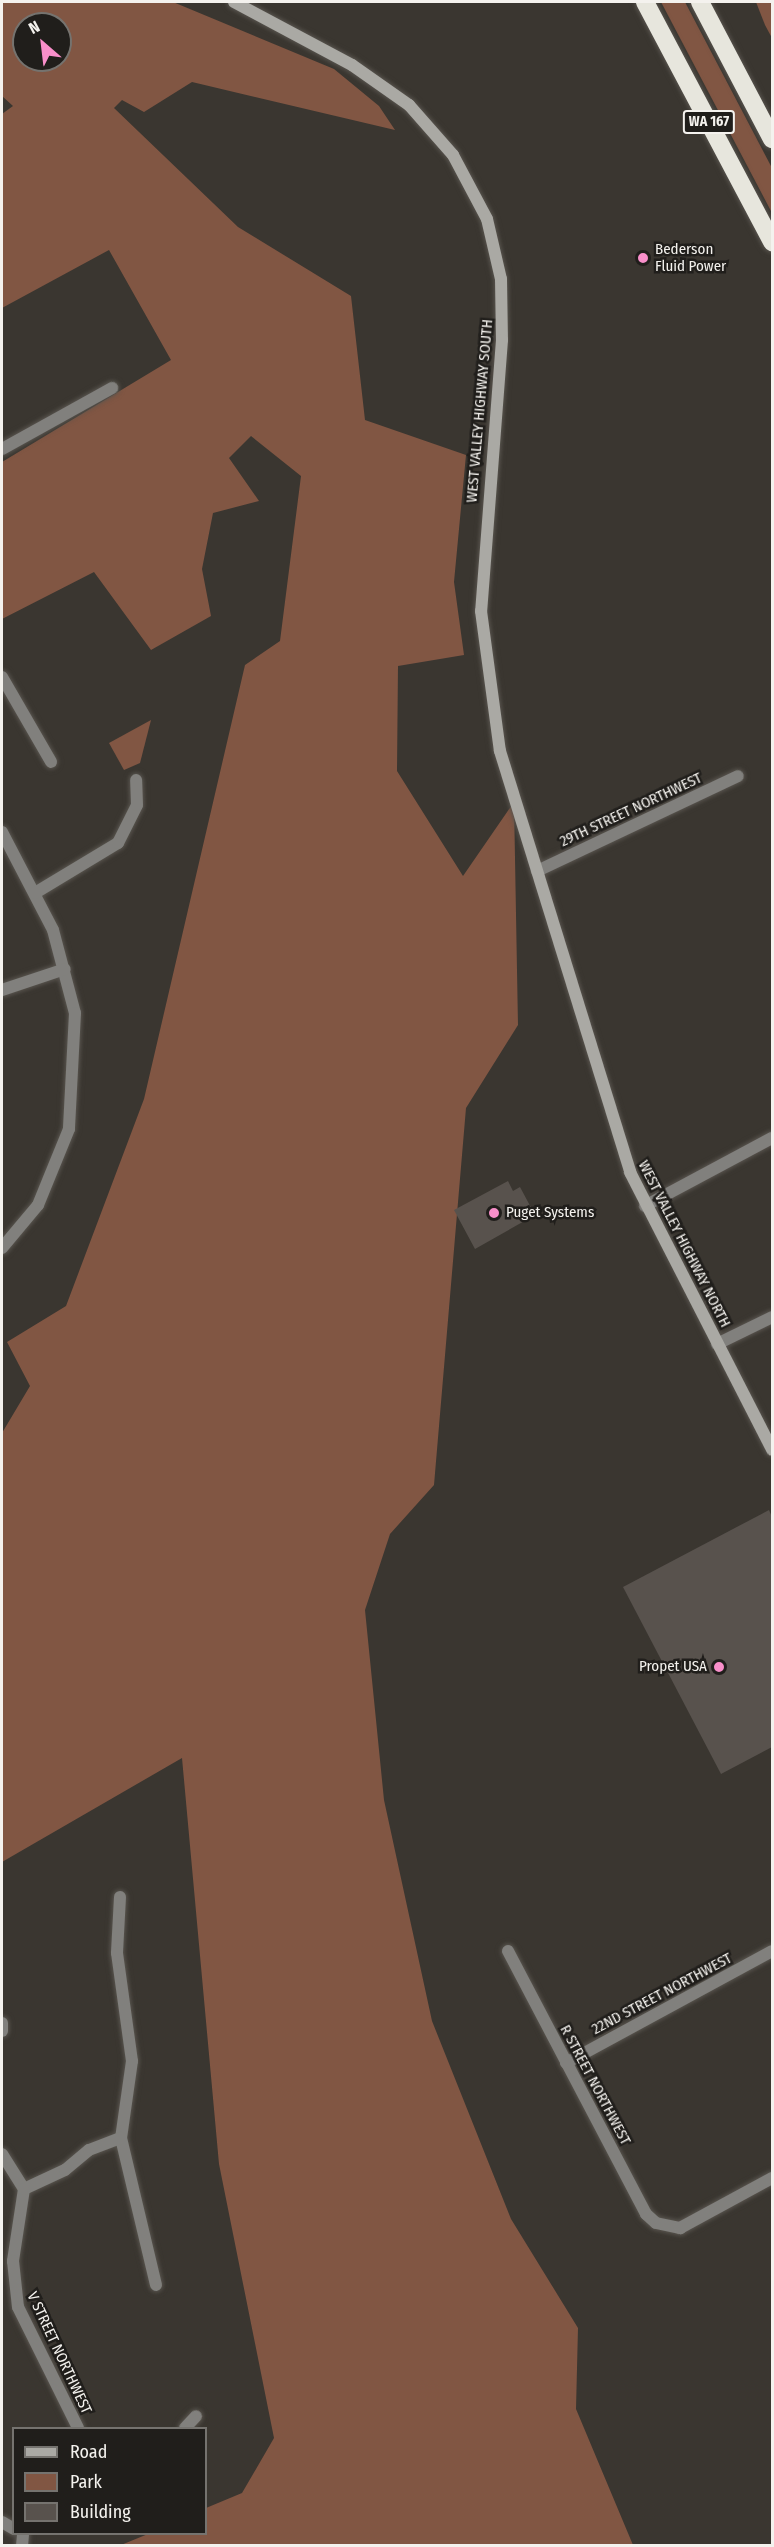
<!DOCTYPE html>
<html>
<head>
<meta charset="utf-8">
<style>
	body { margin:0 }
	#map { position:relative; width:774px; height:2547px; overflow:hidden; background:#3a3630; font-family:"Fira Sans Condensed",sans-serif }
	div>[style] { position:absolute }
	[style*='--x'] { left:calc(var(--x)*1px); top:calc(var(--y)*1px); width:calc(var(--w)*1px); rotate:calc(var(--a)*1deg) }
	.green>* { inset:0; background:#815643 }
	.building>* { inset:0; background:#58524d }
	.roads { filter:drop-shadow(0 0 2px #58544e) drop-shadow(0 0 2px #58544e) }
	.street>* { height:12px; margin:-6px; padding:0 6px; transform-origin:6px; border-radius:6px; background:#81807d }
	.secondary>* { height:12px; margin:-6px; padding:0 6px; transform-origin:6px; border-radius:6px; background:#aaa9a4 }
	.highway>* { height:18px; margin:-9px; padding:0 9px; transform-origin:9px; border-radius:9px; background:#e7e6dd }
	.dots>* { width:16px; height:16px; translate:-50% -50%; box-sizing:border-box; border:3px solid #201e1b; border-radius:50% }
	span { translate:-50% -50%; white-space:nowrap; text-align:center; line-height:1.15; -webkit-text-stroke:5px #201e1b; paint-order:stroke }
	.shield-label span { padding:2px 4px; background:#201e1b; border:2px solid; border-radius:4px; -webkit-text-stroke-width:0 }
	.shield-label { font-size:14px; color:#f4f2ee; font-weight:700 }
	.poi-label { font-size:15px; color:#f4f2ee }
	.left { translate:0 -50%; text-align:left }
	.right { translate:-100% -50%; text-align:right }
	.street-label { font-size:15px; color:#f4f2ee }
	.frame { position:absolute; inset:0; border:3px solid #f4f2ee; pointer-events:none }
	.legend { position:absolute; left:12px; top:2427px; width:195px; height:108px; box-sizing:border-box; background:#201e1b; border:2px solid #75736f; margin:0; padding:8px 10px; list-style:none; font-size:18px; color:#f4f2ee }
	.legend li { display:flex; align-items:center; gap:12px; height:30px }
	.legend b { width:30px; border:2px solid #75736f }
	.north { position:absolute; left:12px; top:12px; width:60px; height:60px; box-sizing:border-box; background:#201e1b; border:2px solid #75736f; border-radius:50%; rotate:332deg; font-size:16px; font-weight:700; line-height:24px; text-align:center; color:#f4f2ee }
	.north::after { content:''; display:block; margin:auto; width:21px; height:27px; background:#f98fca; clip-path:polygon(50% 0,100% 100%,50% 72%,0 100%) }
</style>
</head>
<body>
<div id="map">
	<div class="green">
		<i style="clip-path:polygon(evenodd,2px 2px,173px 2px,334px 69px,379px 106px,395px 130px,192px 82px,144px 112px,122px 100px,114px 108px,238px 227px,351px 296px,365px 420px,466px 455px,454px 582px,464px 655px,398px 666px,397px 771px,463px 876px,514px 802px,518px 1025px,466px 1108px,434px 1485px,390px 1534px,365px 1610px,384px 1800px,432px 2021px,511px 2219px,578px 2328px,576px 2409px,633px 2545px,121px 2545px,148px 2534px,206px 2534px,206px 2508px,242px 2493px,274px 2438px,219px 2164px,182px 1758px,2px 1862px,2px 1433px,30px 1386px,7px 1342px,66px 1306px,144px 1099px,245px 665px,280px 641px,301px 476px,251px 436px,229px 458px,259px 501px,213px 513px,202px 569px,211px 616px,151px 650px,94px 572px,2px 619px,2px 462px,171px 360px,109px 250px,2px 308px,2px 114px,13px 106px,2px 96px,2px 2px,24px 24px,60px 24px,60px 60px,24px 60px,24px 24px)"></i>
		<i style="clip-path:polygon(661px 2px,685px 2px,772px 168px,772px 213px)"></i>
		<i style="clip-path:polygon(756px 2px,772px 2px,772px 38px,765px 25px)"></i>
		<i style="clip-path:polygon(151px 720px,140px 763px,124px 770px,109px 743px)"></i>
	</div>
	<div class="building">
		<i style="clip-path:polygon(508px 1181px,513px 1191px,520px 1187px,535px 1215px,475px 1249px,454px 1210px)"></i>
		<i style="clip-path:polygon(769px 1510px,772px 1517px,772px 1747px,721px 1774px,623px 1587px)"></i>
	</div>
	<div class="roads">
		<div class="street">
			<i style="--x:2;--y:449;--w:126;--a:-29"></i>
			<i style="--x:2;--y:677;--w:98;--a:60"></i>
			<i style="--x:2;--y:832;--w:110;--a:62.5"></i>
			<i style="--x:53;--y:930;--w:86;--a:75.2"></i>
			<i style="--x:75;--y:1013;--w:116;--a:93"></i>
			<i style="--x:69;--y:1129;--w:82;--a:112.2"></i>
			<i style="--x:38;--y:1205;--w:56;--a:129.9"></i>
			<i style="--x:537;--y:871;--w:222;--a:-25.3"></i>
			<i style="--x:35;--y:893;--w:97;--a:-31.1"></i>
			<i style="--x:118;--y:843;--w:42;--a:-63.4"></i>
			<i style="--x:137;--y:805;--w:25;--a:-92"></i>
			<i style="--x:2;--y:990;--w:66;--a:-18.4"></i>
			<i style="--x:645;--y:1206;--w:144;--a:-28.2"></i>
			<i style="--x:717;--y:1344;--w:61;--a:-26.1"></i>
			<i style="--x:120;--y:1897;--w:56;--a:93.1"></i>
			<i style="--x:117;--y:1953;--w:109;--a:82.1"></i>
			<i style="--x:132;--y:2061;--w:78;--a:98.1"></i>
			<i style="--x:121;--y:2138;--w:151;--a:76.6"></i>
			<i style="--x:508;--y:1951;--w:297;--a:62.3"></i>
			<i style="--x:646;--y:2214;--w:13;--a:42"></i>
			<i style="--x:656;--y:2223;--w:25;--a:12"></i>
			<i style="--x:680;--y:2228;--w:105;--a:-28.5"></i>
			<i style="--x:2;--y:2023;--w:8;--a:90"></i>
			<i style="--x:566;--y:2063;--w:234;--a:-28.5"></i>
			<i style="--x:2;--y:2154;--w:41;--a:57.8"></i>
			<i style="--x:24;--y:2189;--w:73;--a:98.7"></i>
			<i style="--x:13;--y:2261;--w:46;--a:83.8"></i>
			<i style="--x:18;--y:2307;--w:135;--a:63.6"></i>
			<i style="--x:24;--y:2189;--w:45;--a:-24.9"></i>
			<i style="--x:65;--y:2170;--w:31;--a:-40"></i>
			<i style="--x:89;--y:2150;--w:34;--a:-21"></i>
			<i style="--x:185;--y:2428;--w:16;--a:-47"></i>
			<i style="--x:2;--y:2522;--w:14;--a:30"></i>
			<i style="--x:22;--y:2546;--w:12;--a:-85"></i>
		</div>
		<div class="secondary">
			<i style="--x:234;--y:2;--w:134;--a:28.1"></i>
			<i style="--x:352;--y:65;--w:70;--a:35.1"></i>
			<i style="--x:409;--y:105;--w:67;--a:48.7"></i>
			<i style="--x:453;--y:155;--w:72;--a:62"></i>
			<i style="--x:487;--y:219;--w:62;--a:76.9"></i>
			<i style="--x:501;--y:279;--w:61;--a:89.1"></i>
			<i style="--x:502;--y:340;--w:272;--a:94.4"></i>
			<i style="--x:481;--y:611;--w:141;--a:82.3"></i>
			<i style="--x:500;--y:751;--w:441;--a:72.8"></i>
			<i style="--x:630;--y:1172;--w:312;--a:62.9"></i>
		</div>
		<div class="highway">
			<i style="--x:645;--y:2;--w:272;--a:62.1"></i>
			<i style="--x:700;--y:2;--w:155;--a:62.3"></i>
		</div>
	</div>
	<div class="dots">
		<i style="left:643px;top:258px;background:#f98fca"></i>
		<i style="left:494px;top:1213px;background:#f98fca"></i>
		<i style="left:719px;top:1667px;background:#f98fca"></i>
	</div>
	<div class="shield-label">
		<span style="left:709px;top:122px">WA 167</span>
	</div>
	<div class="poi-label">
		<span class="left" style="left:655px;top:258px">Bederson<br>Fluid Power</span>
		<span class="left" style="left:506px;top:1213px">Puget Systems</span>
		<span class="right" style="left:707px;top:1667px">Propet USA</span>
	</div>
	<div class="street-label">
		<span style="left:480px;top:411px;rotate:-85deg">WEST VALLEY HIGHWAY SOUTH</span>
		<span style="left:631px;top:810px;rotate:-25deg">29TH STREET NORTHWEST</span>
		<span style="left:684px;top:1244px;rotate:63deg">WEST VALLEY HIGHWAY NORTH</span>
		<span style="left:662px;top:1994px;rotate:-28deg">22ND STREET NORTHWEST</span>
		<span style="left:595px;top:2085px;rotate:62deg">R STREET NORTHWEST</span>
		<span style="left:59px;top:2353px;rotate:65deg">V STREET NORTHWEST</span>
	</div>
	<div class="frame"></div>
	<ul class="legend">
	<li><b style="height:8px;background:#aaa9a4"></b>Road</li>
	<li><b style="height:16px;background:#815643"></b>Park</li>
	<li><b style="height:16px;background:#58524d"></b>Building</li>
	</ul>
	<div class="north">N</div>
</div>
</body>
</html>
